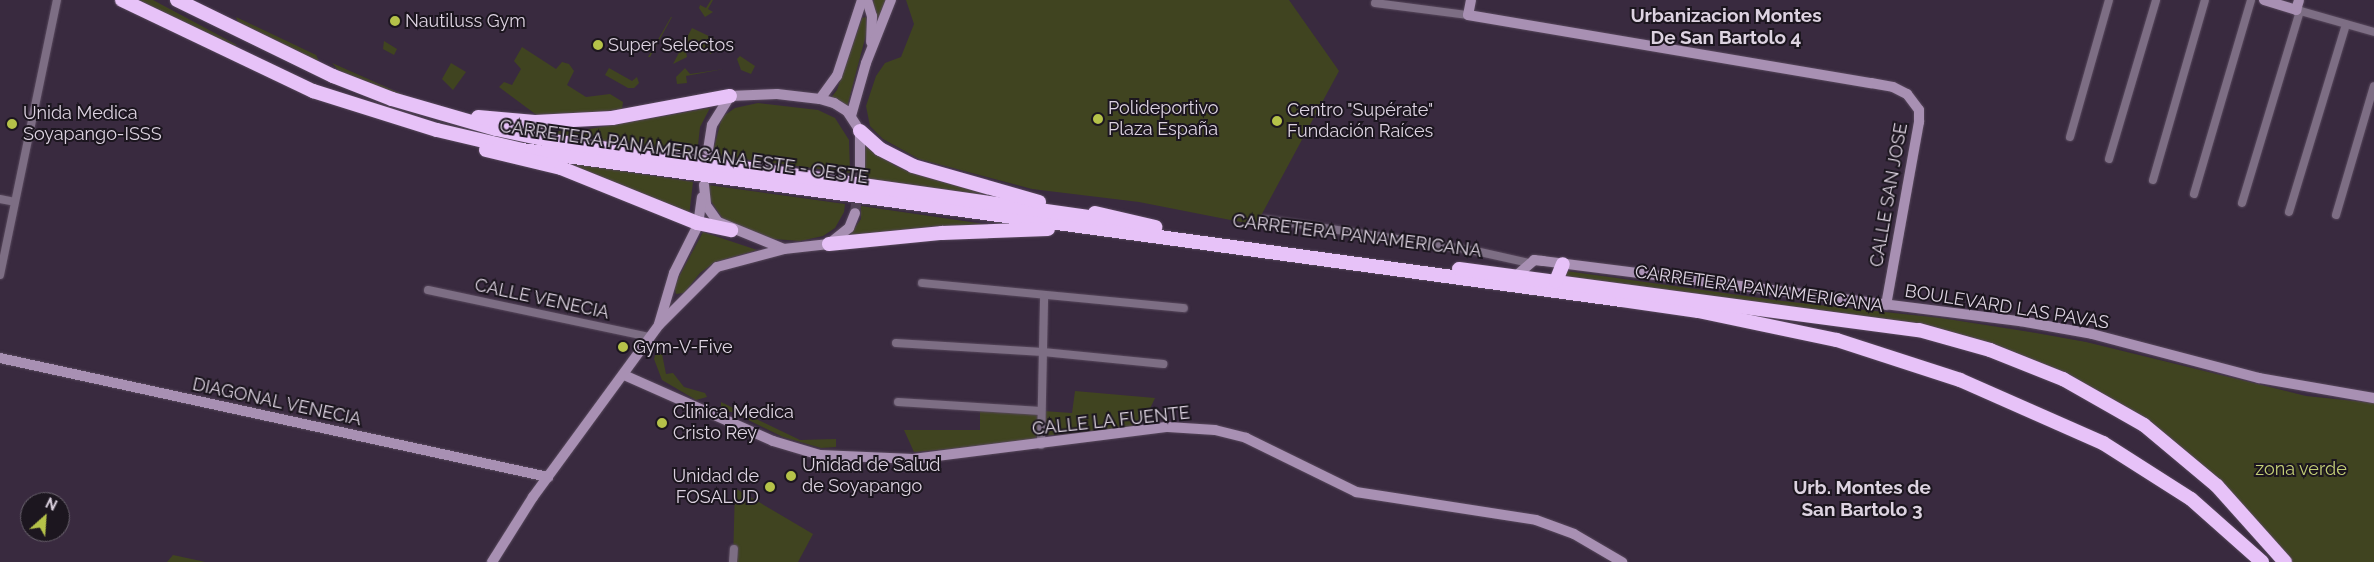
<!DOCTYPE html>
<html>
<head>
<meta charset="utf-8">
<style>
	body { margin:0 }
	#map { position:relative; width:2374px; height:562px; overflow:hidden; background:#392a3f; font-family:Raleway,sans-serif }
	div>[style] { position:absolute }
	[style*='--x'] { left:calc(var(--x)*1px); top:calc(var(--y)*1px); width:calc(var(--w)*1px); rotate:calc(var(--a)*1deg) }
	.green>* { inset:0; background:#404420 }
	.secondary-tunnel>* { height:10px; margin-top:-5px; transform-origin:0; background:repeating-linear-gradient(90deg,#524357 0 10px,transparent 0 15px) }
	.roads { filter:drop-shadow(0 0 1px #57485c) drop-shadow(0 0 1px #57485c) }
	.street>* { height:8px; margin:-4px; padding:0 4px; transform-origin:4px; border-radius:4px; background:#7d6e84 }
	.secondary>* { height:10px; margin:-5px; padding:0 5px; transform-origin:5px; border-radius:5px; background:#a890b3 }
	.highway>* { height:14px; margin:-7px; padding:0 7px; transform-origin:7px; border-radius:7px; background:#e7c2f8 }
	.dots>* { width:14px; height:14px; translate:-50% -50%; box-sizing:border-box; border:2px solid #1c161f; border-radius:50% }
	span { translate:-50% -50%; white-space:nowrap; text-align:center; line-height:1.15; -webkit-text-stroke:4px #1c161f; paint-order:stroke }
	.poi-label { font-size:18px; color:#ddd3e1 }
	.left { translate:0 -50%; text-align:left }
	.right { translate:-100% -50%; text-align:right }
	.street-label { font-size:18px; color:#ddd3e1 }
	.park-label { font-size:18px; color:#c4cf77 }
	.neighbourhood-label { font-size:19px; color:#ddd3e1; font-weight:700 }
	.north { position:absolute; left:20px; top:492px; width:50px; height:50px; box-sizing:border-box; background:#1c161f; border:1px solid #69626d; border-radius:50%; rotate:26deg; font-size:14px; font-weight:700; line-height:20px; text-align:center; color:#ddd3e1 }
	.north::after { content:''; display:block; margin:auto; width:18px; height:22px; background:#b5c249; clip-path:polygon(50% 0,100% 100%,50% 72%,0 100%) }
</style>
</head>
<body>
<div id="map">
	<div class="green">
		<i style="clip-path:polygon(139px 0,153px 0,237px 45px,233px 46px)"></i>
		<i style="clip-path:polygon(711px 0,713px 0,708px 9px,713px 12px,705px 17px,699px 8px,700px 5px,706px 8px)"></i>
		<i style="clip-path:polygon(874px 0,886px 0,877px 24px,873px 2px)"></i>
		<i style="clip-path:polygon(906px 0,1289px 0,1339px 71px,1256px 225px,1139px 202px,1032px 189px,919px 159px,883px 139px,870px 126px,866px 106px,876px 76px,885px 63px,901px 57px,914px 24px)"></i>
		<i style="clip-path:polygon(236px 17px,316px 55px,320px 63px,239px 24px)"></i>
		<i style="clip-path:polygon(672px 17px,650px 57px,648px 57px,671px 17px)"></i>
		<i style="clip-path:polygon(866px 17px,867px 31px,847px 107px,830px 99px,837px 90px,862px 18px)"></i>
		<i style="clip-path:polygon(692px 28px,715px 39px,717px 51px,710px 54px,709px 48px,686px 52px,687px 57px,673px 64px)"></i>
		<i style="clip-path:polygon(384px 41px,397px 49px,394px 55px,383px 49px)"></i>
		<i style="clip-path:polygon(522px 47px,556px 69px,562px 62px,569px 64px,574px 71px,567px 85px,586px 97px,610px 94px,623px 102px,622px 109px,542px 119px,499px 87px,504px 82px,512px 85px,521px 69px,514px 61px)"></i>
		<i style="clip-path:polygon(740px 56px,755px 66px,751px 74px,741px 70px,737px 59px)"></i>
		<i style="clip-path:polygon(332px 63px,411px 98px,411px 100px,340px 72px)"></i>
		<i style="clip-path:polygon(451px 63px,466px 72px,453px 90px,442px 79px)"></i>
		<i style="clip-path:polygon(609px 68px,632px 81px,637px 77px,639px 83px,634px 88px,628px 88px,605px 75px)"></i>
		<i style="clip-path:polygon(685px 68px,690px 74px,724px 69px,686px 76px,687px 83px,677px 84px,676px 77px)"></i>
		<i style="clip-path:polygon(758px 103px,818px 110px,835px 118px,849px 140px,850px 173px,712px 155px,722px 117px,735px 108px)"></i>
		<i style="clip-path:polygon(710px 108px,700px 127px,697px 154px,529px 133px,589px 129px)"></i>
		<i style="clip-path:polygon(865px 144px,894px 165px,912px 173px,1019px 203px,865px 180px)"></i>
		<i style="clip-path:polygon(564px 162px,693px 182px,689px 216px)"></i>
		<i style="clip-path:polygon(708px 185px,845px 204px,844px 212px,835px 228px,823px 236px,800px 241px,774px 239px,725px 222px,709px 198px)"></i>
		<i style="clip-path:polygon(861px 206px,998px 226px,936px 226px,849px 236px,861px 219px)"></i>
		<i style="clip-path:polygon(703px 232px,757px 250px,715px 262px,700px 273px,684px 293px,676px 294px,674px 286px)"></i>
		<i style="clip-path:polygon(1559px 270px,1782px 301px,1941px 318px,2030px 332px,2086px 342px,2306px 396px,2374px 403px,2374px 562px,2284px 562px,2219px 488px,2121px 410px,1952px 338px,1556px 281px)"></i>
		<i style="clip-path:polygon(662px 354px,666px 374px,673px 373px,684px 387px,705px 393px,707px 397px,696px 400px,662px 380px,654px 359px,655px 355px)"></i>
		<i style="clip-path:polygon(1075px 391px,1155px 398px,1148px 413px,1131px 427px,1043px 436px,1043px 411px,1072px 413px)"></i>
		<i style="clip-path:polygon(721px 402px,800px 440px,836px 439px,836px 447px,821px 448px,783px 437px,732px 412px,721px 411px)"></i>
		<i style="clip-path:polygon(980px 407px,1038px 411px,1037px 437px,1027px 442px,914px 452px,904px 430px,980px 430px)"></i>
		<i style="clip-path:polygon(735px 488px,813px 534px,798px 562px,733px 562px)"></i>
		<i style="clip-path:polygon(173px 555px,201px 561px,205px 562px,167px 562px)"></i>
	</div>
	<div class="secondary-tunnel">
		<i style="--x:855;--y:213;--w:46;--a:-83.8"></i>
	</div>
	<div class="roads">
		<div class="street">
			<i style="--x:1375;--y:3;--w:94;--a:7.4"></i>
			<i style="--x:2297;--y:10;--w:80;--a:15.9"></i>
			<i style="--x:2070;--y:137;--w:142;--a:-74.1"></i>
			<i style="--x:2109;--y:159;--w:166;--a:-73.5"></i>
			<i style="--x:2153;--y:180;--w:187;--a:-73.9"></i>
			<i style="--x:2194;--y:194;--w:202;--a:-73.6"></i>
			<i style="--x:0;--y:199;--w:15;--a:11"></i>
			<i style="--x:2242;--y:203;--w:201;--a:-73.2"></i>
			<i style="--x:2289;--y:212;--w:196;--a:-73.1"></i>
			<i style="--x:2336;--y:215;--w:134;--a:-73.6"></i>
			<i style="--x:1264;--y:219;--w:209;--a:8.5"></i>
			<i style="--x:1471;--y:250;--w:59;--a:12.6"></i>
			<i style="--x:0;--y:275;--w:281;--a:-78.3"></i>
			<i style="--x:922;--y:283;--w:263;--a:5.5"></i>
			<i style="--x:428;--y:290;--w:227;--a:12"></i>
			<i style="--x:896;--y:343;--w:147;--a:3.5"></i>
			<i style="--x:1043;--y:352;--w:121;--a:5.7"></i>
			<i style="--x:898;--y:402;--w:143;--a:3.6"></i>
			<i style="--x:1041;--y:445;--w:149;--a:-88.8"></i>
			<i style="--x:733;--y:562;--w:13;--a:-86"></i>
		</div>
		<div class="secondary">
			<i style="--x:867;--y:0;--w:17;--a:73"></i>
			<i style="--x:872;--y:16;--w:26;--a:92"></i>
			<i style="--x:1471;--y:0;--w:15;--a:101"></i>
			<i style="--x:1468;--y:15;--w:409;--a:9.6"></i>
			<i style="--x:1871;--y:83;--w:22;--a:10"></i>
			<i style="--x:1893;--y:87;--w:16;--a:27"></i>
			<i style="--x:1907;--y:94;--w:20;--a:53"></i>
			<i style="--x:1919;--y:110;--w:12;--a:90"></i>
			<i style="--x:1919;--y:122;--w:186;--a:100.2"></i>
			<i style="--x:2264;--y:0;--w:34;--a:17"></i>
			<i style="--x:2296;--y:10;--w:10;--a:-73"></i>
			<i style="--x:820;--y:99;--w:29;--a:-54"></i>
			<i style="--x:837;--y:76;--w:80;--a:-71.8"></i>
			<i style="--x:851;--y:116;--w:55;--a:-74.2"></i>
			<i style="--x:866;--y:63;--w:68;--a:-68.4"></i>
			<i style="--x:708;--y:150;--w:25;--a:-81"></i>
			<i style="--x:712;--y:125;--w:34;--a:-58"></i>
			<i style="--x:730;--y:96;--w:47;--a:-2.4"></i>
			<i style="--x:777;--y:94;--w:43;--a:6.6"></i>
			<i style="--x:820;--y:99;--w:15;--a:16"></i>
			<i style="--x:834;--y:103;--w:15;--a:32"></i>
			<i style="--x:847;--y:111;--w:24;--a:57"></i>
			<i style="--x:860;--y:131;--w:36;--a:90"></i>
			<i style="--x:704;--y:185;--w:20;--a:84"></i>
			<i style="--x:706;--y:205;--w:21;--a:55"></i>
			<i style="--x:718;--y:222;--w:71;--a:22.2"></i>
			<i style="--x:784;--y:249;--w:45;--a:-6.3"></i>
			<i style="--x:829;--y:244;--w:26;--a:-39"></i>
			<i style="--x:849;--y:228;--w:16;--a:-68"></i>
			<i style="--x:1517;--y:275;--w:23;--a:-41"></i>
			<i style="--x:1534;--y:260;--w:9;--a:6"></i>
			<i style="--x:1543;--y:261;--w:481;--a:7.2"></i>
			<i style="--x:2020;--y:321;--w:73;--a:10.2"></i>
			<i style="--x:2092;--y:334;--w:173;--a:14.8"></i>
			<i style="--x:2259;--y:378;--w:117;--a:9.9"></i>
			<i style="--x:659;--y:324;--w:53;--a:-73.6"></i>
			<i style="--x:674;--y:273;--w:54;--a:-63.4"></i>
			<i style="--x:698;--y:225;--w:28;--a:-82"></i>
			<i style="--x:0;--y:358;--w:561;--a:12.25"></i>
			<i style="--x:624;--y:375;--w:163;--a:23.9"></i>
			<i style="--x:773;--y:441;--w:49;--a:16.6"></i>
			<i style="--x:820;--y:455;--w:93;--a:2.5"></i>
			<i style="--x:913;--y:459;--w:257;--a:-7.2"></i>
			<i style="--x:1168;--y:427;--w:47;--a:3.7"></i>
			<i style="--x:1215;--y:430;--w:32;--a:14"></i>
			<i style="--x:1246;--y:438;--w:123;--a:26.1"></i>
			<i style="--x:1356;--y:492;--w:182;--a:8.8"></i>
			<i style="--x:1536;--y:520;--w:40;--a:20.2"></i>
			<i style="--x:1574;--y:534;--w:56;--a:30.3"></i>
			<i style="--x:492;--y:562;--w:77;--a:-57.8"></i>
			<i style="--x:533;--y:497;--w:213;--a:-53.8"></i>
			<i style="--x:659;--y:325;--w:82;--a:-45"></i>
			<i style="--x:717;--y:267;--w:69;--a:-15"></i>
		</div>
		<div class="highway">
			<i style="--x:122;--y:0;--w:212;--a:25.5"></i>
			<i style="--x:313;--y:91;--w:130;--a:17.5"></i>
			<i style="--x:437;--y:130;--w:87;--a:13.2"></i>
			<i style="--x:522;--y:150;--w:1110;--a:7.77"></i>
			<i style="--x:1622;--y:300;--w:77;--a:8.2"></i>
			<i style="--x:1698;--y:311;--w:142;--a:11.8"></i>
			<i style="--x:1837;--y:340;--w:129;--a:18"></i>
			<i style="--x:1960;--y:380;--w:156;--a:23.8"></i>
			<i style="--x:2103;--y:443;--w:104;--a:32.5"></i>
			<i style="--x:2191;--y:499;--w:95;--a:41.6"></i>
			<i style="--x:177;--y:0;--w:174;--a:26"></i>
			<i style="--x:333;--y:76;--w:63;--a:21.3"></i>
			<i style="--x:392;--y:99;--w:108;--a:16.1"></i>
			<i style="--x:496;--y:129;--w:57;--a:12.1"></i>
			<i style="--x:552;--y:141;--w:556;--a:8.06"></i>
			<i style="--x:478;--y:117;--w:57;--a:5"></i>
			<i style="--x:535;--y:122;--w:77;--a:-3"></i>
			<i style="--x:612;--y:118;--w:120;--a:-10.6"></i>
			<i style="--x:860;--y:131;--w:27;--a:42"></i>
			<i style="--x:880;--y:149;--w:37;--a:27"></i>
			<i style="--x:913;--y:166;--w:131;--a:15.9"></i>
			<i style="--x:486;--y:150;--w:77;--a:13.5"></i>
			<i style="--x:561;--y:168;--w:147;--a:22"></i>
			<i style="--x:697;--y:223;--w:35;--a:12"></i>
			<i style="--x:1095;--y:213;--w:62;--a:13.1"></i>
			<i style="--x:829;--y:244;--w:114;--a:-5.6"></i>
			<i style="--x:942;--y:233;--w:106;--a:-2.2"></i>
			<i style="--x:1459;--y:269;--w:464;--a:7.6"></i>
			<i style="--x:1919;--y:330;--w:74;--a:15.7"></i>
			<i style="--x:1990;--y:350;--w:79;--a:21.7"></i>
			<i style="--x:2063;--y:379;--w:93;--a:29.6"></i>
			<i style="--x:2144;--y:425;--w:95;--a:39.9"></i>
			<i style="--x:2217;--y:486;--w:102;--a:48.2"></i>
			<i style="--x:1556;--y:281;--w:18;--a:-68"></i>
		</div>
	</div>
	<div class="dots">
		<i style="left:395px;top:21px;background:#b5c249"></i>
		<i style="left:598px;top:45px;background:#b5c249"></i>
		<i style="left:1098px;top:119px;background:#b5c249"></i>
		<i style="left:1277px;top:121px;background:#b5c249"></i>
		<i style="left:12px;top:124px;background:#b5c249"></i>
		<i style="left:623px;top:347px;background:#b5c249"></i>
		<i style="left:662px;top:423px;background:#b5c249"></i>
		<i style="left:791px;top:476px;background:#b5c249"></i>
		<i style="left:770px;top:487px;background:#b5c249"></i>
	</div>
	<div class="poi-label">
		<span class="left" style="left:405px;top:21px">Nautiluss Gym</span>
		<span class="left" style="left:608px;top:45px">Super Selectos</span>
		<span class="left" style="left:1108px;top:119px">Polideportivo<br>Plaza España</span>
		<span class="left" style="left:1287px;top:121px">Centro "Supérate"<br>Fundación Raíces</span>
		<span class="left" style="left:23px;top:124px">Unida Medica<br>Soyapango-ISSS</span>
		<span class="left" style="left:633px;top:347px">Gym-V-Five</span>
		<span class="left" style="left:673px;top:423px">Clinica Medica<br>Cristo Rey</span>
		<span class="left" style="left:802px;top:476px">Unidad de Salud<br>de Soyapango</span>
		<span class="right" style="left:759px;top:487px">Unidad de<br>FOSALUD</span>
	</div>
	<div class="street-label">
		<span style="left:684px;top:152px;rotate:8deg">CARRETERA PANAMERICANA ESTE - OESTE</span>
		<span style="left:1889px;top:195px;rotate:-80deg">CALLE SAN JOSE</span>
		<span style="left:1357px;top:236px;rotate:7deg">CARRETERA PANAMERICANA</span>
		<span style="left:1759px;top:289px;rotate:8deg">CARRETERA PANAMERICANA</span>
		<span style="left:542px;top:299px;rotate:12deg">CALLE VENECIA</span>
		<span style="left:2007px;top:307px;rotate:9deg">BOULEVARD LAS PAVAS</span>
		<span style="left:277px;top:402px;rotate:12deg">DIAGONAL VENECIA</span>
		<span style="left:1111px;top:421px;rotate:-6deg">CALLE LA FUENTE</span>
	</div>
	<div class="park-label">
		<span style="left:2301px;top:469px">zona verde</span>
	</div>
	<div class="neighbourhood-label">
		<span style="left:1726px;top:27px">Urbanizacion Montes<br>De San Bartolo 4</span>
		<span style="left:1862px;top:499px">Urb. Montes de<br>San Bartolo 3</span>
	</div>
	<div class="north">N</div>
</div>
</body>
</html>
